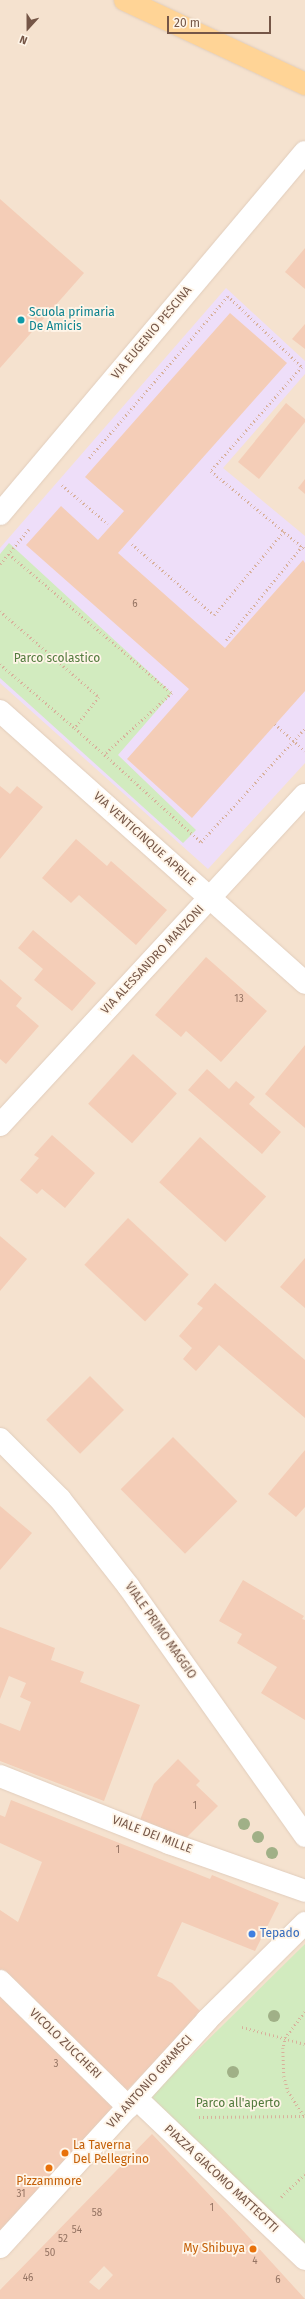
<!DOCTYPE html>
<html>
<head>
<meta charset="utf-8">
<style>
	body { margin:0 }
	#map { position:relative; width:305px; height:2299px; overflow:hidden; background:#fdf1e1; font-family:"Fira Sans",sans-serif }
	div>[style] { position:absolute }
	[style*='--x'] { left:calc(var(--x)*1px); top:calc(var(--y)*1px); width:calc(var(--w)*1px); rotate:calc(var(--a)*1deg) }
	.residential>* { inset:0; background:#f5e2cf; transform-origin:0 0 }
	.education>* { inset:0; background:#eedef9 }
	.green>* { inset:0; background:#d2ebbf }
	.building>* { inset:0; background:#f4cdb7; transform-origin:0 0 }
	.path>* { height:2.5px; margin-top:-1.25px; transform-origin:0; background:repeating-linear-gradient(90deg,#d8b09b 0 1px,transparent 0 4px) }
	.roads { filter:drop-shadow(0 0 1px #e1cdbc) drop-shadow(0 0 1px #e1cdbc) }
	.minor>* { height:22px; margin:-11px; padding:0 11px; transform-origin:11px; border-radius:11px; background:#fff }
	.major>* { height:22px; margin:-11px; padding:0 11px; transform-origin:11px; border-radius:11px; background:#ffd496 }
	.trees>* { width:12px; height:12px; margin:-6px; border-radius:50%; background:#a0b087 }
	.dots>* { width:11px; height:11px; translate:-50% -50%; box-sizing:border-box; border:2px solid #fff5e8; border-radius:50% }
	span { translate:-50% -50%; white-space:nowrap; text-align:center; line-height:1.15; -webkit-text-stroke:3.5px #fff5e8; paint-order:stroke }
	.number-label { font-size:10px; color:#957463 }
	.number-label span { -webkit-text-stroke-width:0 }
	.culture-label { font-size:12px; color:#0d838f }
	.left { translate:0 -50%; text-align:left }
	.street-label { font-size:12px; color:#755647 }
	.park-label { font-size:12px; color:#537b3e }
	.shop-label { font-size:12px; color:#366cbe }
	.food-label { font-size:12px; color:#c56008 }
	.right { translate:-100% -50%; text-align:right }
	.north { position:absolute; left:8px; top:8px; width:40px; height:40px; -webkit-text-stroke:3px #fff5e8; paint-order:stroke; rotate:201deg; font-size:11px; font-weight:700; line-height:16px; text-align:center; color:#755647 }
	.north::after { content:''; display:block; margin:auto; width:14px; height:18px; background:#755647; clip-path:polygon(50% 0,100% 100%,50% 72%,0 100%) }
	.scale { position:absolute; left:167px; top:16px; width:104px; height:18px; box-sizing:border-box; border:2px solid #755647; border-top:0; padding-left:5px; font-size:12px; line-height:14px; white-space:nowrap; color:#755647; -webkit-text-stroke:3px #fff5e8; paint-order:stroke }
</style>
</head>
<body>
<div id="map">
	<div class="residential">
		<i style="left:0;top:0;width:305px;height:2299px"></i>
	</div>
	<div class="education">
		<i style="clip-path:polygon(226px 288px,305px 361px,305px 374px,223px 468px,305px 536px,305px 763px,208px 869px,0 683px,0 548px)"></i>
	</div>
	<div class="green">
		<i style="clip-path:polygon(9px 543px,172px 693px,118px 755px,196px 830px,183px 843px,0 678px,0 554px)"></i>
		<i style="clip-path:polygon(305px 1944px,305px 2259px,142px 2105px)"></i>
	</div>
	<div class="building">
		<i style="clip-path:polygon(0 199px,84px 273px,0 368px)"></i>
		<i style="clip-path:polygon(305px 248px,305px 289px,285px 272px)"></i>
		<i style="clip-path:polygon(230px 313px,287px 363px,118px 553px,225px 648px,303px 560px,305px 563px,305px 691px,192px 818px,127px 759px,189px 689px,26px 545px,61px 506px,98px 540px,124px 511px,85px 477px)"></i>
		<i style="clip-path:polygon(305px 324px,305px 349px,292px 339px)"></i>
		<i style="clip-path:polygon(286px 403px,305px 419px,305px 422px,259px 479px,238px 462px)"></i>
		<i style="clip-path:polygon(305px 479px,305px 494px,298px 488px)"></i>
		<i style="clip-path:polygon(0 786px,10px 794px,17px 786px,43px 807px,0 859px)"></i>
		<i style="clip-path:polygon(76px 839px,107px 866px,111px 861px,167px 910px,136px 945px,79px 895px,71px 903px,42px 878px)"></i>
		<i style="clip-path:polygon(33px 930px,96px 983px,72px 1011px,34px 980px,43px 969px,18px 948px)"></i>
		<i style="clip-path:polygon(206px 957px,267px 1011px,221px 1062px,186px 1031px,181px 1037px,155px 1015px)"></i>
		<i style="clip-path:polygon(0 979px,22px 998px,16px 1006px,39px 1026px,6px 1064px,0 1059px)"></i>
		<i style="clip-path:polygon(305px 1045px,305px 1128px,265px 1094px)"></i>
		<i style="left:133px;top:1054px;width:59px;height:67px;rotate:42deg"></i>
		<i style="clip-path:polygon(207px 1069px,229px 1089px,236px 1081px,255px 1097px,249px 1104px,281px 1132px,262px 1154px,188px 1090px)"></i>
		<i style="clip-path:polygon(52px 1135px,95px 1173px,65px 1208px,42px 1189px,37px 1194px,20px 1180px,39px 1158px,34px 1155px)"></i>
		<i style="left:200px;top:1137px;width:89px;height:61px;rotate:42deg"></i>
		<i style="left:128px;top:1218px;width:83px;height:64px;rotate:43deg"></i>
		<i style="clip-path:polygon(0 1236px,27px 1259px,0 1291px)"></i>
		<i style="clip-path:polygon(305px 1258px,305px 1308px,280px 1287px)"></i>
		<i style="clip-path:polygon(215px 1283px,305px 1360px,305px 1418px,219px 1345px,196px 1371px,183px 1359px,192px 1348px,179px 1336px,203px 1308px,197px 1304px)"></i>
		<i style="left:90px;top:1376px;width:48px;height:62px;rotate:45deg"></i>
		<i style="left:173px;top:1437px;width:91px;height:74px;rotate:45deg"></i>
		<i style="clip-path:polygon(305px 1450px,305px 1507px,296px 1517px,268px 1494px)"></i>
		<i style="clip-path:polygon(0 1506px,32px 1533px,0 1570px)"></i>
		<i style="clip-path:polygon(243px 1580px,304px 1616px,302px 1619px,305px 1620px,305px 1720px,261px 1693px,277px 1667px,237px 1643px,242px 1634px,219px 1621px)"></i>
		<i style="clip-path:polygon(0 1627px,55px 1648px,51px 1660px,84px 1672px,80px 1682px,140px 1705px,104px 1801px,0 1761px,0 1723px,20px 1731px,31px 1702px,20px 1697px,26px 1683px,9px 1676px,0 1699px)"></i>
		<i style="clip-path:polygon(178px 1759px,200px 1781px,196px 1785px,218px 1806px,186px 1838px,140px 1820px,154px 1784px)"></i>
		<i style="clip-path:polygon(11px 1800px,210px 1879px,212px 1875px,279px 1903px,255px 1951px,182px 1922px,157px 1976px,172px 1983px,203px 2014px,126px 2091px,0 1971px,0 1910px,18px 1922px,42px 1862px,0 1843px,0 1815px,5px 1817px)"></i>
		<i style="clip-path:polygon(0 1988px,121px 2107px,0 2230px)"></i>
		<i style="clip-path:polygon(evenodd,152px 2134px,235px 2222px,305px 2299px,0 2299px,0 2290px,152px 2134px,104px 2266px,113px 2275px,99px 2290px,89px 2282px,104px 2266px)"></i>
	</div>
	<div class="path">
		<i style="--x:89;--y:458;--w:213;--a:-49.4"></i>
		<i style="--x:228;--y:296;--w:103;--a:43.8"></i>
		<i style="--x:302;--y:367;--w:138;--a:131.2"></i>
		<i style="--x:211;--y:471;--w:122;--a:39.7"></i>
		<i style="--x:62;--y:485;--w:60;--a:40.3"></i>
		<i style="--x:132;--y:544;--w:108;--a:40.9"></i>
		<i style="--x:214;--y:615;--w:109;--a:-50.2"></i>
		<i style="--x:9;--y:554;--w:214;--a:40.5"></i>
		<i style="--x:172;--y:693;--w:92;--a:137.6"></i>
		<i style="--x:0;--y:564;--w:45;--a:-50.4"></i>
		<i style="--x:0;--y:611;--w:131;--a:41"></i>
		<i style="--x:99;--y:697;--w:39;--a:128"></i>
		<i style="--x:75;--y:728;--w:170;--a:42.1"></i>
		<i style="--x:201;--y:842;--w:154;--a:-47.6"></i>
		<i style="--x:226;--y:640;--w:121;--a:-51"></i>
		<i style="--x:0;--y:664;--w:99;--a:40.5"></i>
		<i style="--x:275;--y:724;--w:40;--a:42"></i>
		<i style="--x:305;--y:2012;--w:31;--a:127"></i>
		<i style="--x:286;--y:2037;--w:11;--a:105"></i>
		<i style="--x:283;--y:2048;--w:28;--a:88"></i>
		<i style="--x:284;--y:2076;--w:16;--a:75"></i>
		<i style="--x:288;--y:2091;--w:31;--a:57"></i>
		<i style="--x:242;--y:2027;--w:65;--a:15.1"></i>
		<i style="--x:199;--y:2117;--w:106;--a:-0.5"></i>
		<i style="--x:281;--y:2197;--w:33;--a:-44"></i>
	</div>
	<div class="roads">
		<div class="minor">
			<i style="--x:0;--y:514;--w:473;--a:-49.9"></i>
			<i style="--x:0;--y:711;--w:409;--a:41.7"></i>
			<i style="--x:0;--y:1125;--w:449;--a:-47.3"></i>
			<i style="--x:0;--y:1439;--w:85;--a:45"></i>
			<i style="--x:60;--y:1499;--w:112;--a:51.9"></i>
			<i style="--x:129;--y:1587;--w:305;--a:54.7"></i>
			<i style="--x:0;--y:1776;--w:182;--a:21.6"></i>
			<i style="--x:169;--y:1843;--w:144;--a:19.4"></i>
			<i style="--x:0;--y:1981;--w:180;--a:44.5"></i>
			<i style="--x:137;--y:2099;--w:232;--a:43.6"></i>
			<i style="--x:0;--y:2247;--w:307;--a:-47.6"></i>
			<i style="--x:207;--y:2020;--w:138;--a:-44.7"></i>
		</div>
		<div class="major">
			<i style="--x:125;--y:0;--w:199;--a:25"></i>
		</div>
	</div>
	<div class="trees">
		<i style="left:244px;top:1824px"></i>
		<i style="left:258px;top:1837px"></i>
		<i style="left:272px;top:1853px"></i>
		<i style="left:274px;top:2016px"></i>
		<i style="left:233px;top:2072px"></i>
	</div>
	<div class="dots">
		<i style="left:21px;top:320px;background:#0f9aa8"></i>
		<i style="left:252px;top:1934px;background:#3f7fe0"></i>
		<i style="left:65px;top:2153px;background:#e8710a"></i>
		<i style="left:49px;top:2168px;background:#e8710a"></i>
		<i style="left:253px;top:2249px;background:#e8710a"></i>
	</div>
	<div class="number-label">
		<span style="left:135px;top:605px">6</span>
		<span style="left:239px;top:1000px">13</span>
		<span style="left:195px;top:1807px">1</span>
		<span style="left:118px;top:1851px">1</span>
		<span style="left:56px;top:2065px">3</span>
		<span style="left:21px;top:2195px">31</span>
		<span style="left:212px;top:2209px">1</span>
		<span style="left:97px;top:2214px">58</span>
		<span style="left:77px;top:2231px">54</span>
		<span style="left:63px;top:2240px">52</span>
		<span style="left:50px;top:2254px">50</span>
		<span style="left:255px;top:2262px">4</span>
		<span style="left:28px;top:2279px">46</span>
		<span style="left:278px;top:2281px">6</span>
	</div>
	<div class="culture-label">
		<span class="left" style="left:29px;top:320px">Scuola primaria<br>De Amicis</span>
	</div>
	<div class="street-label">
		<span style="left:152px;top:333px;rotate:-50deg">VIA EUGENIO PESCINA</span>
		<span style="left:144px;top:839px;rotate:42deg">VIA VENTICINQUE APRILE</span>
		<span style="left:153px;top:960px;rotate:-47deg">VIA ALESSANDRO MANZONI</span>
		<span style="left:160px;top:1631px;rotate:55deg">VIALE PRIMO MAGGIO</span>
		<span style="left:152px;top:1835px;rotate:21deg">VIALE DEI MILLE</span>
		<span style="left:65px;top:2044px;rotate:44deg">VICOLO ZUCCHERI</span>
		<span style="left:150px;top:2082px;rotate:-48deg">VIA ANTONIO GRAMSCI</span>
		<span style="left:221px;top:2179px;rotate:43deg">PIAZZA GIACOMO MATTEOTTI</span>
	</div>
	<div class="park-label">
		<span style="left:57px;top:659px">Parco scolastico</span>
		<span style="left:238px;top:2104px">Parco all'aperto</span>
	</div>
	<div class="shop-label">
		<span class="left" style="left:260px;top:1934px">Tepado</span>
	</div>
	<div class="food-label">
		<span class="left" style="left:73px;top:2153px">La Taverna<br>Del Pellegrino</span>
		<span style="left:49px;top:2182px">Pizzammore</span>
		<span class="right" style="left:245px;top:2249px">My Shibuya</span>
	</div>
	<div class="north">N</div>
	<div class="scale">20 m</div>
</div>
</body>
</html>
